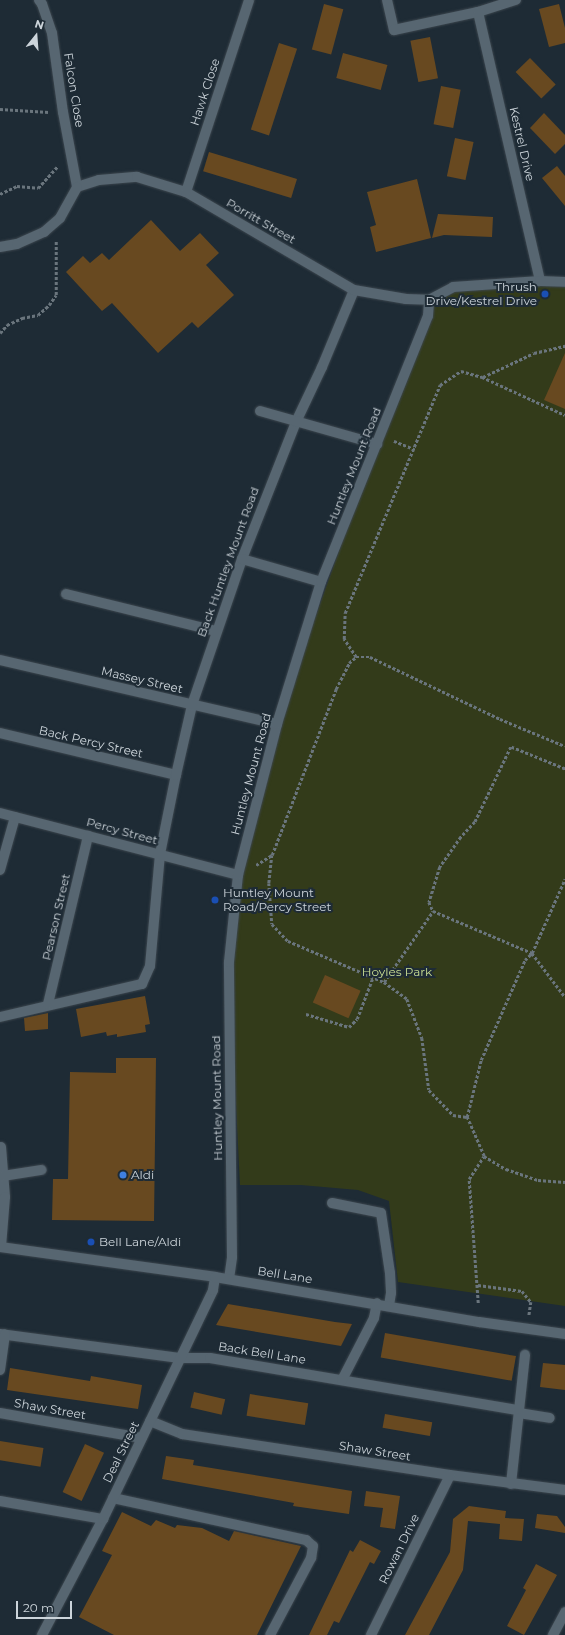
<!DOCTYPE html>
<html>
<head>
<meta charset="utf-8">
<style>
	body { margin:0 }
	#map { position:relative; width:565px; height:1635px; overflow:hidden; background:#1e2b35; font-family:Montserrat,sans-serif }
	div>[style] { position:absolute }
	[style*='--x'] { left:calc(var(--x)*1px); top:calc(var(--y)*1px); width:calc(var(--w)*1px); rotate:calc(var(--a)*1deg) }
	.green>* { inset:0; background:#333b1a }
	.building>* { inset:0; background:#684920; transform-origin:0 0 }
	.path>* { height:2.5px; margin-top:-1.25px; transform-origin:0; background:repeating-linear-gradient(90deg,#6a757d 0 3px,transparent 0 5px) }
	.roads { filter:drop-shadow(0 0 1px #3b454d) drop-shadow(0 0 1px #3b454d) }
	.service>* { height:10px; margin:-5px; padding:0 5px; transform-origin:5px; border-radius:5px; background:#576671 }
	.minor>* { height:10px; margin:-5px; padding:0 5px; transform-origin:5px; border-radius:5px; background:#576671 }
	.secondary>* { height:10px; margin:-5px; padding:0 5px; transform-origin:5px; border-radius:5px; background:#576671 }
	.dots>* { width:11px; height:11px; translate:-50% -50%; box-sizing:border-box; border:2px solid #1e2b35; border-radius:50% }
	span { translate:-50% -50%; white-space:nowrap; text-align:center; line-height:1.15; -webkit-text-stroke:4px #1e2b35; paint-order:stroke }
	.street-label { font-size:12px; color:#ccd4da }
	.poi-label { font-size:12px; color:#ccd4da }
	.right { translate:-100% -50%; text-align:right }
	.left { translate:0 -50%; text-align:left }
	.park-label { font-size:12px; color:#cadf93 }
	.north { position:absolute; left:16px; top:16px; width:40px; height:40px; -webkit-text-stroke:3px #1e2b35; paint-order:stroke; rotate:17deg; font-size:11px; font-weight:700; line-height:16px; text-align:center; color:#ccd4da }
	.north::after { content:''; display:block; margin:auto; width:14px; height:18px; background:#ccd4da; clip-path:polygon(50% 0,100% 100%,50% 72%,0 100%) }
	.scale { position:absolute; left:16px; top:1601px; width:56px; height:18px; box-sizing:border-box; border:2px solid #ccd4da; border-top:0; padding-left:5px; font-size:12px; line-height:14px; white-space:nowrap; color:#ccd4da; -webkit-text-stroke:3px #1e2b35; paint-order:stroke }
</style>
</head>
<body>
<div id="map">
	<div class="green">
		<i style="clip-path:polygon(565px 285px,565px 1306px,398px 1282px,389px 1201px,358px 1190px,301px 1185px,240px 1185px,229px 962px,238px 875px,277px 724px,429px 300px,453px 287px)"></i>
	</div>
	<div class="building">
		<i style="left:324px;top:4px;width:20px;height:47px;rotate:15deg"></i>
		<i style="clip-path:polygon(559px 4px,565px 28px,565px 43px,549px 47px,539px 9px)"></i>
		<i style="left:430px;top:37px;width:42px;height:20px;rotate:79deg"></i>
		<i style="left:279px;top:43px;width:19px;height:91px;rotate:18deg"></i>
		<i style="left:343px;top:53px;width:46px;height:26px;rotate:15deg"></i>
		<i style="left:530px;top:58px;width:37px;height:20px;rotate:46deg"></i>
		<i style="left:441px;top:86px;width:20px;height:39px;rotate:11deg"></i>
		<i style="clip-path:polygon(544px 113px,565px 135px,565px 144px,555px 154px,530px 128px)"></i>
		<i style="left:455px;top:138px;width:19px;height:39px;rotate:12deg"></i>
		<i style="left:209px;top:152px;width:92px;height:20px;rotate:17deg"></i>
		<i style="clip-path:polygon(557px 166px,565px 176px,565px 206px,542px 178px)"></i>
		<i style="clip-path:polygon(417px 179px,431px 238px,376px 252px,370px 227px,376px 225px,367px 192px)"></i>
		<i style="clip-path:polygon(438px 214px,493px 217px,492px 237px,444px 235px,432px 238px)"></i>
		<i style="clip-path:polygon(151px 220px,180px 251px,200px 233px,219px 253px,206px 265px,234px 295px,198px 328px,192px 322px,158px 353px,112px 303px,102px 311px,66px 272px,83px 256px,90px 263px,102px 253px,109px 260px)"></i>
		<i style="clip-path:polygon(565px 353px,565px 409px,544px 400px)"></i>
		<i style="left:325px;top:975px;width:39px;height:30px;rotate:24deg"></i>
		<i style="clip-path:polygon(145px 996px,150px 1024px,145px 1025px,146px 1032px,117px 1037px,117px 1034px,107px 1036px,106px 1032px,81px 1037px,76px 1009px)"></i>
		<i style="clip-path:polygon(48px 1013px,48px 1029px,25px 1031px,24px 1018px)"></i>
		<i style="clip-path:polygon(116px 1058px,156px 1058px,154px 1221px,52px 1220px,53px 1179px,68px 1179px,70px 1072px,116px 1073px)"></i>
		<i style="clip-path:polygon(228px 1304px,335px 1322px,352px 1324px,341px 1346px,216px 1325px)"></i>
		<i style="left:385px;top:1333px;width:133px;height:25px;rotate:10deg"></i>
		<i style="clip-path:polygon(543px 1363px,565px 1365px,565px 1390px,540px 1387px)"></i>
		<i style="clip-path:polygon(10px 1368px,90px 1381px,91px 1376px,142px 1385px,138px 1409px,7px 1390px)"></i>
		<i style="left:194px;top:1392px;width:32px;height:16px;rotate:13deg"></i>
		<i style="left:250px;top:1394px;width:59px;height:22px;rotate:9deg"></i>
		<i style="left:385px;top:1414px;width:48px;height:14px;rotate:10deg"></i>
		<i style="left:0;top:1441px;width:44px;height:19px;rotate:9deg"></i>
		<i style="left:85px;top:1444px;width:21px;height:53px;rotate:25deg"></i>
		<i style="clip-path:polygon(166px 1456px,194px 1460px,193px 1465px,352px 1491px,349px 1514px,293px 1506px,294px 1503px,162px 1479px)"></i>
		<i style="clip-path:polygon(366px 1491px,400px 1496px,395px 1529px,380px 1527px,383px 1508px,364px 1506px)"></i>
		<i style="clip-path:polygon(469px 1506px,506px 1511px,505px 1518px,524px 1519px,522px 1541px,499px 1539px,500px 1524px,468px 1521px,463px 1570px,429px 1635px,405px 1635px,450px 1552px,453px 1519px)"></i>
		<i style="clip-path:polygon(122px 1512px,151px 1526px,156px 1520px,175px 1528px,177px 1525px,202px 1528px,229px 1541px,234px 1531px,301px 1546px,257px 1635px,114px 1635px,79px 1617px,112px 1555px,102px 1551px)"></i>
		<i style="clip-path:polygon(537px 1514px,557px 1516px,565px 1527px,565px 1533px,535px 1528px)"></i>
		<i style="clip-path:polygon(360px 1540px,381px 1551px,374px 1564px,370px 1562px,339px 1623px,334px 1621px,327px 1635px,309px 1635px,350px 1550px,353px 1552px)"></i>
		<i style="clip-path:polygon(536px 1564px,557px 1575px,524px 1635px,507px 1626px,526px 1590px,523px 1588px)"></i>
	</div>
	<div class="path">
		<i style="--x:0;--y:109;--w:49;--a:3.5"></i>
		<i style="--x:0;--y:194;--w:19;--a:-25"></i>
		<i style="--x:17;--y:186;--w:21;--a:5"></i>
		<i style="--x:38;--y:188;--w:30;--a:-48"></i>
		<i style="--x:0;--y:333;--w:11;--a:-49"></i>
		<i style="--x:7;--y:325;--w:17;--a:-25"></i>
		<i style="--x:22;--y:318;--w:16;--a:-11"></i>
		<i style="--x:38;--y:315;--w:15;--a:-42"></i>
		<i style="--x:49;--y:305;--w:12;--a:-55"></i>
		<i style="--x:56;--y:295;--w:55;--a:-90"></i>
		<i style="--x:483;--y:377;--w:56;--a:-25.2"></i>
		<i style="--x:534;--y:353;--w:32;--a:-13"></i>
		<i style="--x:394;--y:441;--w:22;--a:22"></i>
		<i style="--x:356;--y:657;--w:22;--a:-124"></i>
		<i style="--x:344;--y:639;--w:26;--a:-88"></i>
		<i style="--x:345;--y:613;--w:247;--a:-67.4"></i>
		<i style="--x:440;--y:385;--w:25;--a:-34"></i>
		<i style="--x:461;--y:371;--w:22;--a:16"></i>
		<i style="--x:482;--y:377;--w:91;--a:24.6"></i>
		<i style="--x:565;--y:769;--w:58;--a:-157.8"></i>
		<i style="--x:511;--y:747;--w:83;--a:115.6"></i>
		<i style="--x:475;--y:822;--w:21;--a:133"></i>
		<i style="--x:461;--y:837;--w:37;--a:125"></i>
		<i style="--x:440;--y:867;--w:37;--a:107"></i>
		<i style="--x:429;--y:902;--w:10;--a:66"></i>
		<i style="--x:433;--y:911;--w:108;--a:23"></i>
		<i style="--x:532;--y:953;--w:55;--a:53.1"></i>
		<i style="--x:272;--y:855;--w:28;--a:96"></i>
		<i style="--x:269;--y:883;--w:41;--a:85.8"></i>
		<i style="--x:272;--y:924;--w:23;--a:47"></i>
		<i style="--x:288;--y:941;--w:104;--a:23.1"></i>
		<i style="--x:384;--y:982;--w:29;--a:36"></i>
		<i style="--x:407;--y:999;--w:42;--a:69"></i>
		<i style="--x:422;--y:1038;--w:52;--a:82.3"></i>
		<i style="--x:429;--y:1090;--w:35;--a:46"></i>
		<i style="--x:453;--y:1115;--w:14;--a:8"></i>
		<i style="--x:256;--y:865;--w:19;--a:-32"></i>
		<i style="--x:272;--y:855;--w:178;--a:-68.9"></i>
		<i style="--x:336;--y:689;--w:29;--a:-63"></i>
		<i style="--x:349;--y:663;--w:9;--a:-41"></i>
		<i style="--x:356;--y:657;--w:14;--a:0"></i>
		<i style="--x:370;--y:657;--w:144;--a:25.5"></i>
		<i style="--x:500;--y:719;--w:70;--a:22.6"></i>
		<i style="--x:384;--y:982;--w:86;--a:-55.4"></i>
		<i style="--x:306;--y:1014;--w:45;--a:16.8"></i>
		<i style="--x:349;--y:1027;--w:11;--a:-45"></i>
		<i style="--x:357;--y:1019;--w:45;--a:-69.1"></i>
		<i style="--x:484;--y:1156;--w:26;--a:31"></i>
		<i style="--x:506;--y:1169;--w:34;--a:19"></i>
		<i style="--x:538;--y:1180;--w:27;--a:4"></i>
		<i style="--x:478;--y:1285;--w:44;--a:7.8"></i>
		<i style="--x:522;--y:1291;--w:14;--a:51"></i>
		<i style="--x:531;--y:1302;--w:14;--a:98"></i>
		<i style="--x:478;--y:1303;--w:124;--a:-94.2"></i>
		<i style="--x:469;--y:1179;--w:27;--a:-57"></i>
		<i style="--x:484;--y:1156;--w:43;--a:-113.6"></i>
		<i style="--x:467;--y:1117;--w:59;--a:-76.2"></i>
		<i style="--x:481;--y:1060;--w:109;--a:-66.3"></i>
		<i style="--x:525;--y:960;--w:10;--a:-45"></i>
		<i style="--x:532;--y:953;--w:81;--a:-66"></i>
	</div>
	<div class="roads">
		<div class="service">
			<i style="--x:66;--y:594;--w:154;--a:13.9"></i>
			<i style="--x:0;--y:733;--w:181;--a:13.4"></i>
			<i style="--x:0;--y:870;--w:55;--a:-74.2"></i>
			<i style="--x:0;--y:1017;--w:146;--a:-13.1"></i>
			<i style="--x:142;--y:984;--w:20;--a:-66"></i>
			<i style="--x:150;--y:966;--w:112;--a:-84.9"></i>
			<i style="--x:160;--y:854;--w:81;--a:-78.6"></i>
			<i style="--x:176;--y:775;--w:72;--a:-77.1"></i>
			<i style="--x:192;--y:705;--w:154;--a:-71.1"></i>
			<i style="--x:242;--y:559;--w:147;--a:-68.5"></i>
			<i style="--x:296;--y:422;--w:61;--a:-64.7"></i>
			<i style="--x:322;--y:367;--w:83;--a:-67.4"></i>
			<i style="--x:1;--y:1147;--w:50;--a:85.4"></i>
			<i style="--x:5;--y:1197;--w:50;--a:94.6"></i>
			<i style="--x:3;--y:1176;--w:39;--a:-9"></i>
			<i style="--x:332;--y:1203;--w:50;--a:11.5"></i>
			<i style="--x:381;--y:1213;--w:61;--a:81.5"></i>
			<i style="--x:390;--y:1273;--w:20;--a:87"></i>
			<i style="--x:391;--y:1293;--w:12;--a:99"></i>
			<i style="--x:0;--y:1334;--w:183;--a:7.6"></i>
			<i style="--x:181;--y:1358;--w:29;--a:0"></i>
			<i style="--x:210;--y:1358;--w:313;--a:9.6"></i>
			<i style="--x:0;--y:1370;--w:36;--a:-82"></i>
			<i style="--x:342;--y:1380;--w:70;--a:-62.7"></i>
			<i style="--x:374;--y:1318;--w:15;--a:-79"></i>
			<i style="--x:519;--y:1413;--w:31;--a:9"></i>
			<i style="--x:511;--y:1484;--w:130;--a:-83.8"></i>
			<i style="--x:113;--y:1498;--w:198;--a:12.3"></i>
			<i style="--x:306;--y:1540;--w:9;--a:41"></i>
			<i style="--x:313;--y:1546;--w:12;--a:99"></i>
			<i style="--x:311;--y:1558;--w:87;--a:118"></i>
			<i style="--x:0;--y:1501;--w:105;--a:9.9"></i>
		</div>
		<div class="minor">
			<i style="--x:39;--y:0;--w:5;--a:53"></i>
			<i style="--x:42;--y:4;--w:31;--a:71"></i>
			<i style="--x:52;--y:33;--w:80;--a:82.1"></i>
			<i style="--x:63;--y:112;--w:76;--a:79.4"></i>
			<i style="--x:387;--y:0;--w:31;--a:77"></i>
			<i style="--x:394;--y:30;--w:86;--a:-12.1"></i>
			<i style="--x:478;--y:12;--w:40;--a:-18"></i>
			<i style="--x:478;--y:12;--w:276;--a:77"></i>
			<i style="--x:77;--y:187;--w:23;--a:-18"></i>
			<i style="--x:99;--y:180;--w:38;--a:-5"></i>
			<i style="--x:137;--y:177;--w:51;--a:17"></i>
			<i style="--x:186;--y:192;--w:194;--a:30.3"></i>
			<i style="--x:354;--y:290;--w:53;--a:9.8"></i>
			<i style="--x:406;--y:299;--w:23;--a:2"></i>
			<i style="--x:186;--y:192;--w:202;--a:-71.8"></i>
			<i style="--x:0;--y:247;--w:17;--a:-10"></i>
			<i style="--x:17;--y:244;--w:30;--a:-24"></i>
			<i style="--x:44;--y:232;--w:21;--a:-41"></i>
			<i style="--x:60;--y:218;--w:35;--a:-61"></i>
			<i style="--x:429;--y:300;--w:27;--a:-28"></i>
			<i style="--x:453;--y:287;--w:87;--a:-3.9"></i>
			<i style="--x:540;--y:281;--w:25;--a:2"></i>
			<i style="--x:260;--y:411;--w:122;--a:15.8"></i>
			<i style="--x:242;--y:559;--w:82;--a:16.2"></i>
			<i style="--x:0;--y:660;--w:284;--a:13"></i>
			<i style="--x:0;--y:813;--w:246;--a:14.6"></i>
			<i style="--x:48;--y:1004;--w:173;--a:-76.6"></i>
			<i style="--x:229;--y:1279;--w:22;--a:-82"></i>
			<i style="--x:232;--y:1257;--w:295;--a:-90.6"></i>
			<i style="--x:229;--y:962;--w:87;--a:-84.1"></i>
			<i style="--x:238;--y:875;--w:156;--a:-75.5"></i>
			<i style="--x:277;--y:724;--w:149;--a:-72.8"></i>
			<i style="--x:321;--y:582;--w:287;--a:-68.1"></i>
			<i style="--x:428;--y:316;--w:16;--a:-86"></i>
			<i style="--x:0;--y:1413;--w:144;--a:10"></i>
			<i style="--x:150;--y:1421;--w:35;--a:22"></i>
			<i style="--x:182;--y:1434;--w:271;--a:8.7"></i>
			<i style="--x:450;--y:1475;--w:116;--a:7.4"></i>
			<i style="--x:42;--y:1635;--w:131;--a:-62.3"></i>
			<i style="--x:103;--y:1519;--w:254;--a:-64.3"></i>
			<i style="--x:213;--y:1290;--w:13;--a:-81"></i>
			<i style="--x:371;--y:1635;--w:178;--a:-63.7"></i>
			<i style="--x:553;--y:1635;--w:26;--a:-62"></i>
		</div>
		<div class="secondary">
			<i style="--x:0;--y:1247;--w:217;--a:7.9"></i>
			<i style="--x:215;--y:1277;--w:268;--a:9.7"></i>
			<i style="--x:479;--y:1322;--w:87;--a:7.9"></i>
		</div>
	</div>
	<div class="dots">
		<i style="left:545px;top:294px;background:#1a4fb4"></i>
		<i style="left:215px;top:900px;background:#1a4fb4"></i>
		<i style="left:123px;top:1175px;background:#3f7fe0"></i>
		<i style="left:91px;top:1242px;background:#1a4fb4"></i>
	</div>
	<div class="street-label">
		<span style="left:74px;top:90px;rotate:81deg">Falcon Close</span>
		<span style="left:205px;top:92px;rotate:-72deg">Hawk Close</span>
		<span style="left:522px;top:144px;rotate:77deg">Kestrel Drive</span>
		<span style="left:261px;top:221px;rotate:30deg">Porritt Street</span>
		<span style="left:354px;top:466px;rotate:-68deg">Huntley Mount Road</span>
		<span style="left:228px;top:562px;rotate:-70deg">Back Huntley Mount Road</span>
		<span style="left:142px;top:680px;rotate:13deg">Massey Street</span>
		<span style="left:91px;top:742px;rotate:13deg">Back Percy Street</span>
		<span style="left:251px;top:774px;rotate:-75deg">Huntley Mount Road</span>
		<span style="left:122px;top:831px;rotate:15deg">Percy Street</span>
		<span style="left:56px;top:917px;rotate:-77deg">Pearson Street</span>
		<span style="left:217px;top:1098px;rotate:-91deg">Huntley Mount Road</span>
		<span style="left:285px;top:1275px;rotate:9deg">Bell Lane</span>
		<span style="left:262px;top:1353px;rotate:9deg">Back Bell Lane</span>
		<span style="left:50px;top:1409px;rotate:10deg">Shaw Street</span>
		<span style="left:375px;top:1451px;rotate:9deg">Shaw Street</span>
		<span style="left:121px;top:1452px;rotate:-64deg">Deal Street</span>
		<span style="left:399px;top:1549px;rotate:-64deg">Rowan Drive</span>
	</div>
	<div class="poi-label">
		<span class="right" style="left:537px;top:294px">Thrush<br>Drive/Kestrel Drive</span>
		<span class="left" style="left:223px;top:900px">Huntley Mount<br>Road/Percy Street</span>
		<span class="left" style="left:131px;top:1175px">Aldi</span>
		<span class="left" style="left:99px;top:1242px">Bell Lane/Aldi</span>
	</div>
	<div class="park-label">
		<span style="left:397px;top:972px">Hoyles Park</span>
	</div>
	<div class="north">N</div>
	<div class="scale">20 m</div>
</div>
</body>
</html>
